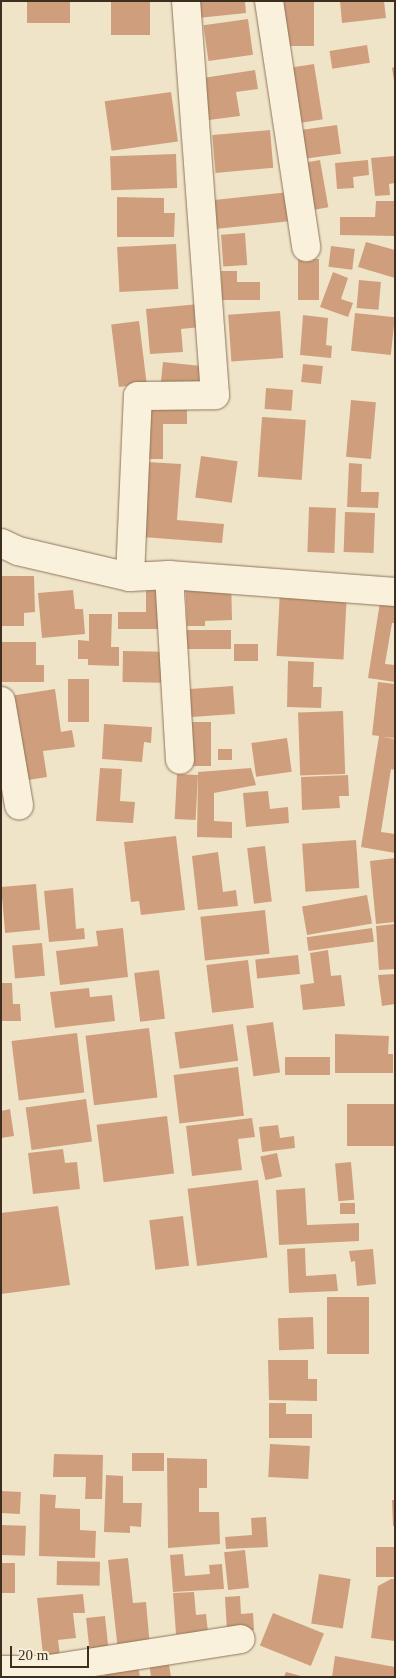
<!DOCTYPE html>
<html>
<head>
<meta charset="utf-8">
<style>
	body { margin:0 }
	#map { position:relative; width:396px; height:1678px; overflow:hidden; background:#f0e4c8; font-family:"Times New Roman",serif }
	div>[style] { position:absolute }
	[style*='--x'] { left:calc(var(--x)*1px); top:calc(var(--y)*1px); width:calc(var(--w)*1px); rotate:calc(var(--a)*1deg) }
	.building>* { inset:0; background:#cf9f7d; transform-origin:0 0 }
	.roads { filter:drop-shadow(0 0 1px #8d765c) drop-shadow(0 0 1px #8d765c) }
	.minor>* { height:28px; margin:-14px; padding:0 14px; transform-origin:14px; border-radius:14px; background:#faf1dc }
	span { translate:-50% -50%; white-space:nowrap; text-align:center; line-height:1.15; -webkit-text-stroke:4px #f7eed8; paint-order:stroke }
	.frame { position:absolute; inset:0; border:2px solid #3d2e20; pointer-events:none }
	.scale { position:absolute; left:10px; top:1646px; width:79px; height:22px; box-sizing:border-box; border:2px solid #3d2e20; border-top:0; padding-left:6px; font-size:15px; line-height:18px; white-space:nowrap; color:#3d2e20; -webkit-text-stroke:4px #f7eed8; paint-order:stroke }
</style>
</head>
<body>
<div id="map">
	<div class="building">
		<i style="left:27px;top:1px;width:43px;height:22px"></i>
		<i style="left:111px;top:1px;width:39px;height:34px"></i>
		<i style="clip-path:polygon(196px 1px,245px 1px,246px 13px,198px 18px)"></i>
		<i style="left:284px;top:1px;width:30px;height:45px"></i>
		<i style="clip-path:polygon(340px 1px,384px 1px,386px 18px,342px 23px)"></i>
		<i style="left:248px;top:19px;width:36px;height:45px;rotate:82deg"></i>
		<i style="left:367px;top:45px;width:18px;height:38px;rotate:81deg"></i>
		<i style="left:314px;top:64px;width:56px;height:26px;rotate:81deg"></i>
		<i style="clip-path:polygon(395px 67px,395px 81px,394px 81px,392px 68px)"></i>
		<i style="clip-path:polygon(255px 70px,258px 89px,236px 92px,240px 116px,209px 120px,203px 78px)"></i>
		<i style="left:171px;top:92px;width:50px;height:67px;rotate:82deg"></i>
		<i style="left:337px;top:125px;width:29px;height:44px;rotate:82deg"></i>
		<i style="left:270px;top:130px;width:38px;height:58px;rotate:85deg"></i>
		<i style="left:176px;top:154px;width:34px;height:66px;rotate:88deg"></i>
		<i style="clip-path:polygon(395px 156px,395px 183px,389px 184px,390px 195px,375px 196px,371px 158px)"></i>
		<i style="left:320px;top:160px;width:48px;height:24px;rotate:80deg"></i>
		<i style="clip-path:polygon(368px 160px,369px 175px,353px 177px,354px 188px,337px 189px,335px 163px)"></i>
		<i style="left:290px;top:192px;width:29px;height:81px;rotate:84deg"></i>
		<i style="clip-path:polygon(117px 197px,164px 198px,164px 213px,175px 213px,174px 237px,117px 237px)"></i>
		<i style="clip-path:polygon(376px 201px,395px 201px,395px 236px,340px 235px,340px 217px,375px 217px)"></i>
		<i style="left:245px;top:233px;width:32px;height:24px;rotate:86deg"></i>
		<i style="clip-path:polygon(366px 242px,395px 250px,395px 278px,358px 267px)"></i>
		<i style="left:176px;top:244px;width:45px;height:59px;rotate:87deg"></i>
		<i style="left:331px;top:246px;width:24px;height:21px;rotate:7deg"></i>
		<i style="left:298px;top:259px;width:21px;height:41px"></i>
		<i style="clip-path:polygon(221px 271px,237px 271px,237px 282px,260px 282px,260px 300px,222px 300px)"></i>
		<i style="clip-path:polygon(333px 272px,348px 278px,341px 299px,353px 303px,348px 317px,320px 307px)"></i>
		<i style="left:359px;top:280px;width:22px;height:28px;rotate:5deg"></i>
		<i style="clip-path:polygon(199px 304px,201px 327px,181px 329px,183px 352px,150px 354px,146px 309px)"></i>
		<i style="left:280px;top:311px;width:47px;height:52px;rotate:86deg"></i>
		<i style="left:355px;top:313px;width:40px;height:38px;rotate:6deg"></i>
		<i style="clip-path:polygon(303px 315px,328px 318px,326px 345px,332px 346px,331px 358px,300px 355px)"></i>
		<i style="left:139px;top:321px;width:63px;height:28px;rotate:83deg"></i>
		<i style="left:163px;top:362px;width:41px;height:21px;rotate:6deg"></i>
		<i style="left:303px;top:364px;width:20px;height:18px;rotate:6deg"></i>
		<i style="left:266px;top:388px;width:27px;height:21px;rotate:4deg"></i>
		<i style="left:351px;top:400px;width:25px;height:57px;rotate:5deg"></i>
		<i style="clip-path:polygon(142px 407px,187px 407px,187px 424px,163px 424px,163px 459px,142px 459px)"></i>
		<i style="left:262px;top:417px;width:44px;height:60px;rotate:4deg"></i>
		<i style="left:201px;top:456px;width:37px;height:42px;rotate:8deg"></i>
		<i style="clip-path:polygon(147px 462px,181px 464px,177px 520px,224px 524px,222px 543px,142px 537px)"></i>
		<i style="clip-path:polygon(349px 463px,362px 464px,361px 492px,379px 492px,378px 508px,347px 507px)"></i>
		<i style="left:309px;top:507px;width:27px;height:45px;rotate:2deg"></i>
		<i style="left:345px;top:512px;width:30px;height:40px;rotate:2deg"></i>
		<i style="clip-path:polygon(1px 576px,34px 576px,35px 612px,24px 613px,24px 626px,2px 626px)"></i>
		<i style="clip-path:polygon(231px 576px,232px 620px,205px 621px,205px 626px,187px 626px,185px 578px)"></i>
		<i style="clip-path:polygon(146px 589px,162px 589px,162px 629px,118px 629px,118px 612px,146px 612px)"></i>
		<i style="clip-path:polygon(73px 590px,75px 609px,83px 609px,85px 634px,42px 638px,38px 593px)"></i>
		<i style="left:280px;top:590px;width:67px;height:66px;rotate:3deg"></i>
		<i style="clip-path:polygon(380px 602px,395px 604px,395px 623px,392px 623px,385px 664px,395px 665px,395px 682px,368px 678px)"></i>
		<i style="clip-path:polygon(89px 614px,112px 614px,111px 647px,119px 647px,119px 666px,88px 665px,88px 659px,78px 659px,78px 640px,89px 641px)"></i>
		<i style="left:182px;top:630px;width:49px;height:19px"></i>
		<i style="clip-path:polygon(1px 642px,36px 642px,36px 665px,44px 665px,44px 682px,1px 682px)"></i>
		<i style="left:234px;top:644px;width:24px;height:17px"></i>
		<i style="left:123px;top:651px;width:41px;height:31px;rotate:1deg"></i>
		<i style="clip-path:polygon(288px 661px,314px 662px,313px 687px,322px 687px,321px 708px,287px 707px)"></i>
		<i style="left:68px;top:679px;width:21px;height:43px"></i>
		<i style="clip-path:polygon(378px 682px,395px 684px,395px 738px,382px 737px,395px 739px,395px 770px,391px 769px,381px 832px,395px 834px,395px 853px,361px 847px,379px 736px,372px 735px)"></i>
		<i style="left:233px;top:686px;width:28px;height:47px;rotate:86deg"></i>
		<i style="clip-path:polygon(55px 689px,61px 732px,72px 730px,75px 747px,43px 751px,47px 777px,22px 781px,10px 696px)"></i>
		<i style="left:343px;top:711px;width:63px;height:45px;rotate:88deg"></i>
		<i style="left:189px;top:722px;width:22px;height:44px"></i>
		<i style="clip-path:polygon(104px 724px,152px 727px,151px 743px,144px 742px,142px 762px,102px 759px)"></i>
		<i style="left:287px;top:738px;width:34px;height:36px;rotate:82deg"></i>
		<i style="left:218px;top:749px;width:14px;height:11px"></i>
		<i style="clip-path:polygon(100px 768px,122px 769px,120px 801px,135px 802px,133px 823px,96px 821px)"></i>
		<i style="clip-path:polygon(251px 768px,256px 785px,214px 793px,214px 821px,232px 822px,232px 838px,197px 837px,198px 772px)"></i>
		<i style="left:177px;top:774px;width:21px;height:45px;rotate:3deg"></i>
		<i style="clip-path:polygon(348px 775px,349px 796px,339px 796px,340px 808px,302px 810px,301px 777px)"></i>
		<i style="clip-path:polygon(268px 791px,270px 809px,288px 807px,289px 823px,246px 827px,243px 793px)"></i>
		<i style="clip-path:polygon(176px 836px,185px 910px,141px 915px,139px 901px,131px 902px,124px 842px)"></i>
		<i style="left:356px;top:840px;width:48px;height:54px;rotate:86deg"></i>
		<i style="left:265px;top:846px;width:56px;height:18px;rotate:83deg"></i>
		<i style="clip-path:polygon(218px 852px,223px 892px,236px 890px,238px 906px,198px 910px,192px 856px)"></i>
		<i style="clip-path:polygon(395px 858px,395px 922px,376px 924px,370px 861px)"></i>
		<i style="left:36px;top:884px;width:46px;height:35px;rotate:85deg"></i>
		<i style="clip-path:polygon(73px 888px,76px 929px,84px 928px,85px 939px,49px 942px,44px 891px)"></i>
		<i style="left:367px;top:895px;width:29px;height:66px;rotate:80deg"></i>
		<i style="left:265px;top:910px;width:44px;height:65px;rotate:84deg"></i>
		<i style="clip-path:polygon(395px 924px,395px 969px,379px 970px,376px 926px)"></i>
		<i style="clip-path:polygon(123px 928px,128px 977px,60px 985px,56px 951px,98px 946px,96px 931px)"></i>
		<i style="left:372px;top:928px;width:14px;height:66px;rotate:82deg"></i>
		<i style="left:42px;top:943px;width:33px;height:30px;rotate:85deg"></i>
		<i style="clip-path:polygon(328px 950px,331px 976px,341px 975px,345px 1006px,303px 1010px,300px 985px,314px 983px,310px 953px)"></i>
		<i style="left:298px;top:955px;width:19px;height:43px;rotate:84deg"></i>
		<i style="left:248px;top:960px;width:48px;height:42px;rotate:83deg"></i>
		<i style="left:159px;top:970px;width:49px;height:25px;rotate:83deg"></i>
		<i style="clip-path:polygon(395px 974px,395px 1004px,382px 1006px,378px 975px)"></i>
		<i style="clip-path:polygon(1px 983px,12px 983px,13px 1004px,20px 1004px,21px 1021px,1px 1021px)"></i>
		<i style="clip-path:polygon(89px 988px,90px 997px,112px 995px,115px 1021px,55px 1028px,50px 992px)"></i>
		<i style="left:273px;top:1022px;width:51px;height:27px;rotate:82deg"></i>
		<i style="left:233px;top:1024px;width:37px;height:59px;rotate:82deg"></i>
		<i style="left:149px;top:1028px;width:70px;height:64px;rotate:83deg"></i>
		<i style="left:77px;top:1033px;width:60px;height:66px;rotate:83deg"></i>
		<i style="clip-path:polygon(335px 1034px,389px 1036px,388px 1054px,393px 1054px,393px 1073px,335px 1073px)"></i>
		<i style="left:285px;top:1057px;width:45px;height:18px"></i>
		<i style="left:238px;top:1067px;width:49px;height:65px;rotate:83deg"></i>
		<i style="left:86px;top:1099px;width:43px;height:61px;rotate:82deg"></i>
		<i style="left:395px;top:1104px;width:42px;height:48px;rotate:90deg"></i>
		<i style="clip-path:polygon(10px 1109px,14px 1136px,1px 1138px,1px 1111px)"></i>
		<i style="left:167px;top:1116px;width:58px;height:71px;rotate:83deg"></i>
		<i style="clip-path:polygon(252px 1118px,255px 1137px,238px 1139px,242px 1170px,192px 1176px,186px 1126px)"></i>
		<i style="clip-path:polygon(278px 1125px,280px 1138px,294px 1136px,295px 1148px,262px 1152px,259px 1127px)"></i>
		<i style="clip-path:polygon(63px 1149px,65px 1163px,77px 1162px,80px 1189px,33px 1194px,28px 1153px)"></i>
		<i style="left:277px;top:1153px;width:24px;height:17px;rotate:78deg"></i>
		<i style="left:351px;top:1162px;width:38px;height:16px;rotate:85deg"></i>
		<i style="left:258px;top:1180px;width:78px;height:71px;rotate:83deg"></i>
		<i style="clip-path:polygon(305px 1188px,307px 1225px,359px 1223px,359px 1241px,279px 1245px,276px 1190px)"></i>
		<i style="left:340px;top:1203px;width:15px;height:11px"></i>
		<i style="clip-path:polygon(58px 1206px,70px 1285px,1px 1294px,1px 1213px)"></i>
		<i style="left:183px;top:1216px;width:50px;height:34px;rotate:83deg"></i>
		<i style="clip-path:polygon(305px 1248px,306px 1276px,336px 1274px,338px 1291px,289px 1293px,287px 1249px)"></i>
		<i style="clip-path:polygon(373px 1249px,376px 1284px,357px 1286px,355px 1261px,351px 1262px,349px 1251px)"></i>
		<i style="left:327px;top:1297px;width:42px;height:57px"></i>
		<i style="left:313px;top:1317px;width:32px;height:35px;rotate:88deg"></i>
		<i style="clip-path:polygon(268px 1360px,308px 1360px,308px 1379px,317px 1379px,317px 1401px,269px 1400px)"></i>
		<i style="clip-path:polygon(269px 1403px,286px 1403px,286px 1414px,312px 1414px,312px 1438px,269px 1438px)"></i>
		<i style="left:270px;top:1444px;width:40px;height:33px;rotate:3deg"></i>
		<i style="left:132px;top:1453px;width:32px;height:18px"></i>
		<i style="clip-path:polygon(54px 1454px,103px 1455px,102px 1499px,85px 1499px,86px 1477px,53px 1477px)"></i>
		<i style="clip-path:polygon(167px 1458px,207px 1459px,207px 1488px,199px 1488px,199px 1512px,219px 1512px,220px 1544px,168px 1548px)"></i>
		<i style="clip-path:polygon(106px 1475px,123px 1476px,123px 1503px,142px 1503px,141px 1527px,130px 1526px,130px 1533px,104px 1532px)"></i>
		<i style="left:1px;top:1491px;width:20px;height:22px;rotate:3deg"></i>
		<i style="clip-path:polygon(40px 1494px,56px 1495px,55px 1508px,80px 1509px,80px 1530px,96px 1531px,95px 1558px,39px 1556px)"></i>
		<i style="clip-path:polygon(392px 1500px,395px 1500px,395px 1526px,393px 1526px)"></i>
		<i style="clip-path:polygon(266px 1517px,268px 1547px,226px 1549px,225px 1537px,252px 1535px,251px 1518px)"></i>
		<i style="left:1px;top:1525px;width:25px;height:30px;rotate:2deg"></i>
		<i style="left:376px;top:1547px;width:19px;height:30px"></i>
		<i style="left:245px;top:1550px;width:38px;height:21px;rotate:84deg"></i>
		<i style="clip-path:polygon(183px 1554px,185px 1576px,210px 1574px,209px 1565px,222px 1564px,224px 1589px,173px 1592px,170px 1555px)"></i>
		<i style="clip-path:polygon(128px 1558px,133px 1603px,146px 1602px,150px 1647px,118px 1651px,108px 1560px)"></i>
		<i style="left:57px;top:1561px;width:43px;height:24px;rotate:1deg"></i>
		<i style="left:1px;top:1563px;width:14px;height:30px"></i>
		<i style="left:319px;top:1574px;width:32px;height:50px;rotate:9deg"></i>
		<i style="clip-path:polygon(391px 1579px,395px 1579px,395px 1641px,371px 1638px,378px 1586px)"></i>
		<i style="clip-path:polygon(194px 1592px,196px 1615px,206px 1614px,208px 1632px,176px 1634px,173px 1593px)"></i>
		<i style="clip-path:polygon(83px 1594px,85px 1613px,73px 1613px,76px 1638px,58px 1640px,61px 1663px,44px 1665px,37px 1598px)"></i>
		<i style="clip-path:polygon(240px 1596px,241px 1614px,253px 1613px,254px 1630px,227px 1632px,225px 1597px)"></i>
		<i style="left:273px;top:1613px;width:55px;height:35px;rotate:22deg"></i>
		<i style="left:105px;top:1616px;width:36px;height:19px;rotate:84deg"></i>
		<i style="clip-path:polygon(167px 1652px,171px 1677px,151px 1677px,148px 1655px)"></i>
		<i style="clip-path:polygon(335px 1656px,395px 1667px,395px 1677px,332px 1677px)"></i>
		<i style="clip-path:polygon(137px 1660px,140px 1677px,105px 1677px,104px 1665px)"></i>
		<i style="clip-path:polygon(286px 1672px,301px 1676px,301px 1677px,284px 1677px)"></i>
	</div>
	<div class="roads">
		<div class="minor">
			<i style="--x:269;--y:1;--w:249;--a:81.4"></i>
			<i style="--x:1;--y:543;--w:19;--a:25"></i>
			<i style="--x:18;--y:551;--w:115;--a:13.1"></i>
			<i style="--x:130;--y:577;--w:39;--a:-3"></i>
			<i style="--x:169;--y:575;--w:227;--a:4.3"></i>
			<i style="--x:169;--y:575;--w:185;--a:86.6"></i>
			<i style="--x:130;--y:577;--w:181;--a:-87.5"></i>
			<i style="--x:138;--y:396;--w:77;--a:-0.7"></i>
			<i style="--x:215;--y:395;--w:395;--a:-94.2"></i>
			<i style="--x:1;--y:701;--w:106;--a:80.2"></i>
			<i style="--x:1;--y:1670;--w:42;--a:0"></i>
			<i style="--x:43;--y:1670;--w:200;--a:-8.9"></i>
		</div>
	</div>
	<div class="frame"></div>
	<div class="scale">20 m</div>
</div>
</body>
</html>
